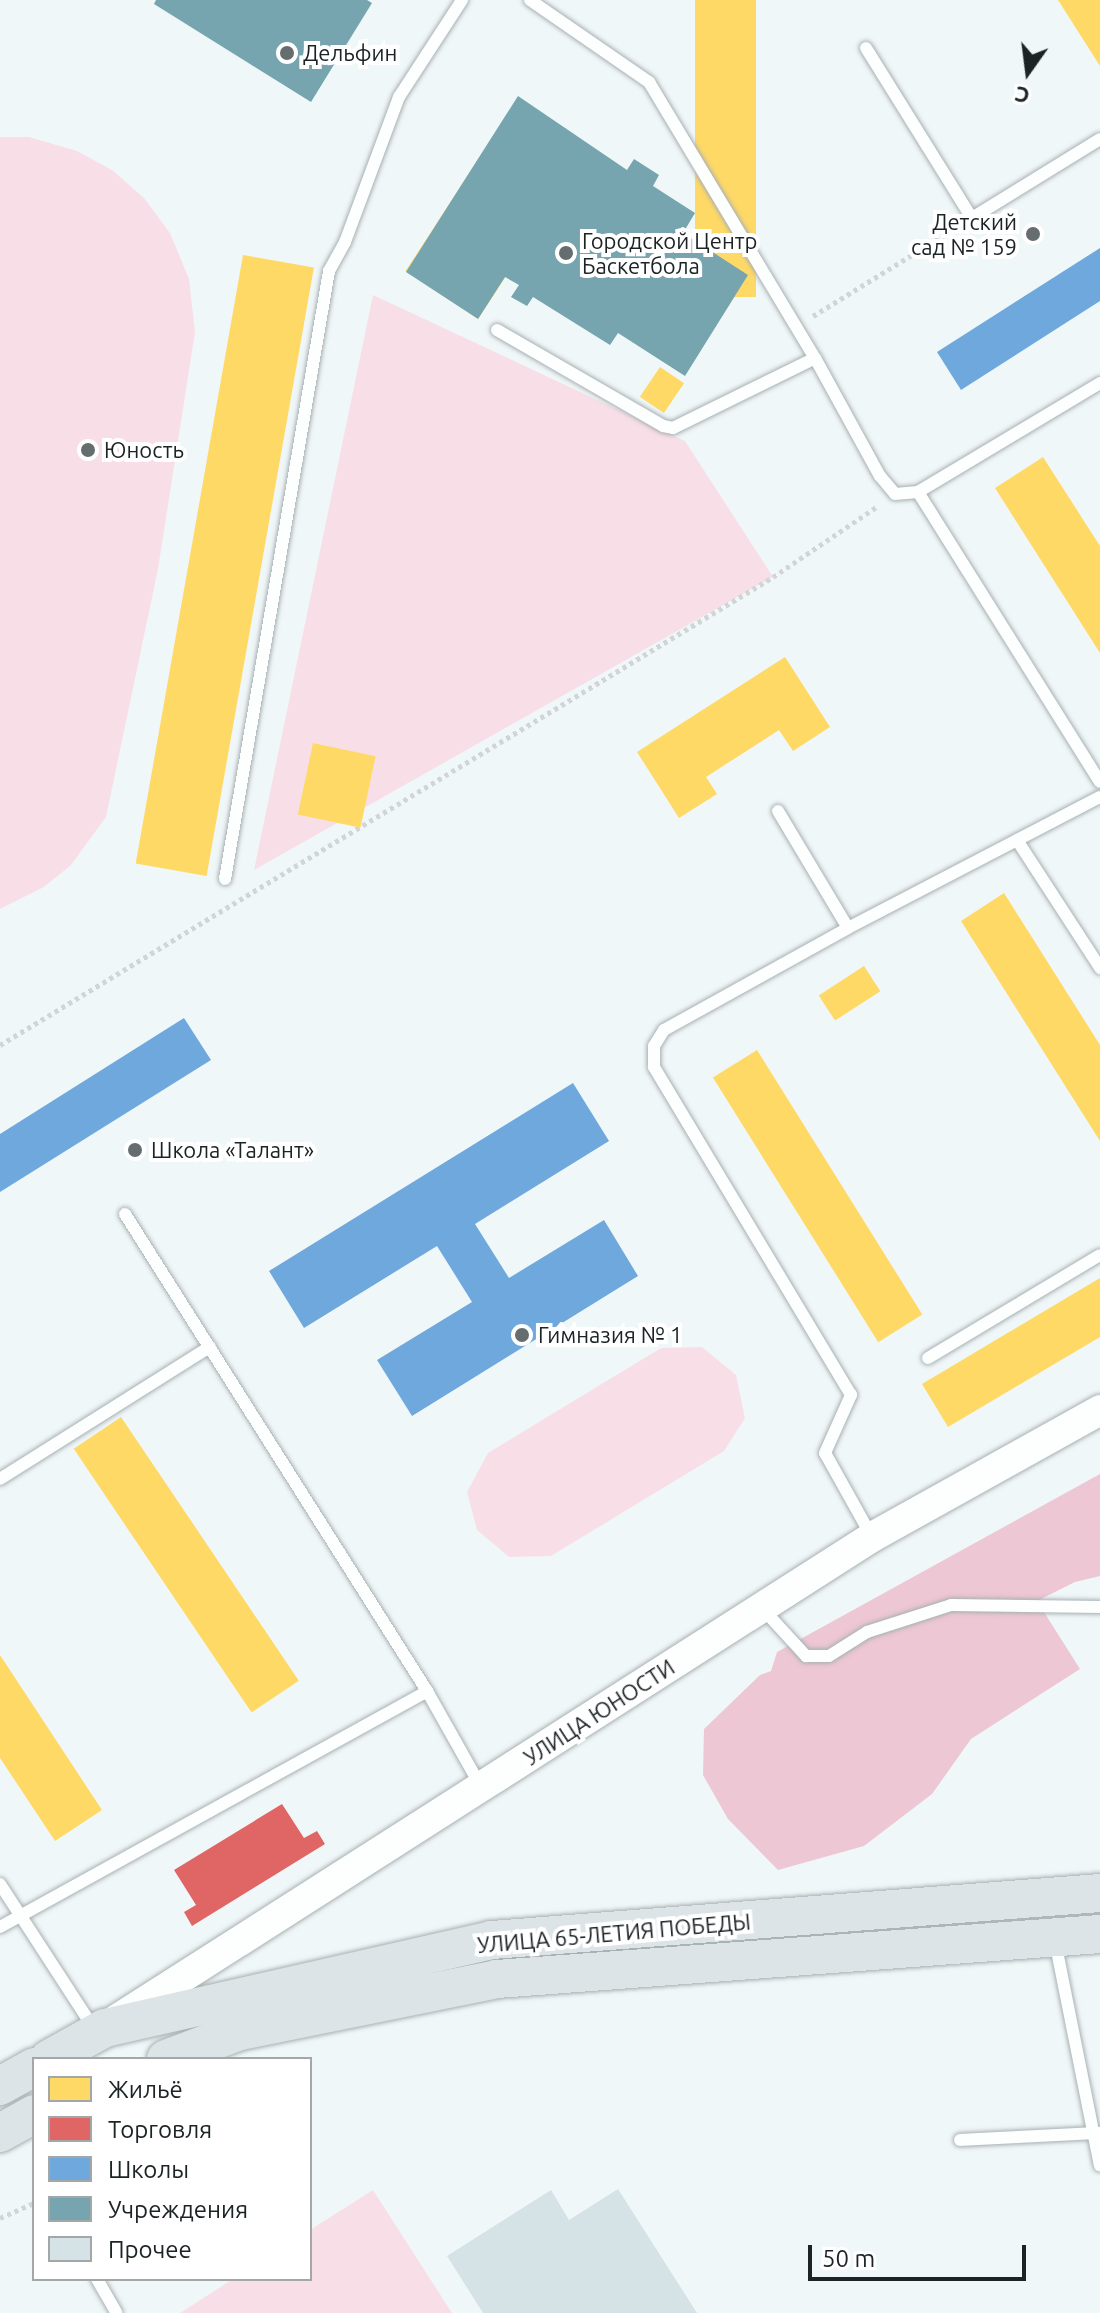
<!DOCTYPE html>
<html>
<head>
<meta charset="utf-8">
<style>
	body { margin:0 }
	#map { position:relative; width:1100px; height:2313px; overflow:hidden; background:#f0f7f9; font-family:Ubuntu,sans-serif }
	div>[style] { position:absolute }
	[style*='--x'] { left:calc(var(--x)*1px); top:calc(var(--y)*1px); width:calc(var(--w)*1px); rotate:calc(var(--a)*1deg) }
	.green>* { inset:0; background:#f8dfe7 }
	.forest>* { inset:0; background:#edc7d3 }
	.homes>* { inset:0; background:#ffd966; transform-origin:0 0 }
	.shops>* { inset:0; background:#e06666 }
	.schools>* { inset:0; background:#6fa8dc }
	.public>* { inset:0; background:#76a5af }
	.building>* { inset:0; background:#d5e2e6 }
	.path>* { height:5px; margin-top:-2.5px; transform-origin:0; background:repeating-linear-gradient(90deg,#d2d5d6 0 4px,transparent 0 8px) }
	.roads { filter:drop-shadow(0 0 2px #a8b0b2) drop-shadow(0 0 2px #a8b0b2) }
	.service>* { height:12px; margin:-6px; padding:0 6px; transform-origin:6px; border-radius:6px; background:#fdfefe }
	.tertiary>* { height:30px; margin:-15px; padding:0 15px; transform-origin:15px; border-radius:15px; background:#fdfefe }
	.primary>* { height:38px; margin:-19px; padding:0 19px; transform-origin:19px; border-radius:19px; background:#dce4e7 }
	.dots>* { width:22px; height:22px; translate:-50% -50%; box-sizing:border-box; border:4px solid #fff; border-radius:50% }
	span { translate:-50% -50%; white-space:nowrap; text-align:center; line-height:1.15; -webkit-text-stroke:8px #fff; paint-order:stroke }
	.poi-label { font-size:22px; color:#1b2325 }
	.left { translate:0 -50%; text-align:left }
	.right { translate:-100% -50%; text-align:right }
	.street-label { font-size:22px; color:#1b2325 }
	.legend { position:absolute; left:32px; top:2057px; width:280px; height:224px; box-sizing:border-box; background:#fff; border:2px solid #a4a7a8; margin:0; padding:10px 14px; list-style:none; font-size:24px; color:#1b2325 }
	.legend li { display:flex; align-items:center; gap:16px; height:40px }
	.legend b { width:40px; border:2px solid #a4a7a8 }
	.north { position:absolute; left:988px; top:32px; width:80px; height:80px; -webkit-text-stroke:6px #fff; paint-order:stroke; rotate:194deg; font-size:22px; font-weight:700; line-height:32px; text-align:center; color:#1b2325 }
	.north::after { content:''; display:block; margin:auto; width:28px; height:36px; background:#1b2325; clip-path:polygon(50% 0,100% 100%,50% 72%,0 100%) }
	.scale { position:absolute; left:808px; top:2245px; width:218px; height:36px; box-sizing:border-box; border:4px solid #1b2325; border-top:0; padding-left:10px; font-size:24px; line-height:28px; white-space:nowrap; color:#1b2325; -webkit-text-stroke:6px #fff; paint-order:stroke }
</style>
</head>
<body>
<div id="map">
	<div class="green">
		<i style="clip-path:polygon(0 137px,29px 137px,77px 151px,112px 170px,144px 198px,170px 233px,189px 279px,195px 332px,158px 569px,106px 817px,71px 865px,44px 887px,0 909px)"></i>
		<i style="clip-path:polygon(373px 295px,685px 441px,773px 577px,254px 870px)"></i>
		<i style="clip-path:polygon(702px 1347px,736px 1375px,745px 1418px,724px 1451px,551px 1556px,509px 1557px,477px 1530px,467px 1492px,488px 1453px,661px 1348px)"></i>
		<i style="clip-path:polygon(373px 2190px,452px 2313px,180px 2313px,233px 2279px,310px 2279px,310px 2230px)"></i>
	</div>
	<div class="forest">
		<i style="clip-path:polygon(1100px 1474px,1100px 1576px,1075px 1582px,1037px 1601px,1080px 1669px,971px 1739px,932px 1794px,864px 1846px,778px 1870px,728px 1819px,703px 1775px,704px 1729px,760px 1675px,771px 1671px,777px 1652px)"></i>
	</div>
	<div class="homes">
		<i style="left:695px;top:0;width:61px;height:297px"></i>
		<i style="clip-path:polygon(1058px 0,1100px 0,1100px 66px)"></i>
		<i style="left:492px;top:138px;width:87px;height:159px;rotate:33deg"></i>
		<i style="left:602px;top:212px;width:157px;height:93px;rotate:32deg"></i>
		<i style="left:243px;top:255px;width:72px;height:618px;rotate:10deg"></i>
		<i style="left:660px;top:367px;width:29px;height:36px;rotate:34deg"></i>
		<i style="clip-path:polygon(1043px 457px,1100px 546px,1100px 653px,995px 488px)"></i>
		<i style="clip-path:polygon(785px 657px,830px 727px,793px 751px,779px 730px,706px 777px,717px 794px,679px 818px,637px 752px)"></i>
		<i style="left:313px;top:743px;width:64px;height:73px;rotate:12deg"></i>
		<i style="clip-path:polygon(1004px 893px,1100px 1045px,1100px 1141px,961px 921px)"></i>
		<i style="left:864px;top:966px;width:30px;height:54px;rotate:57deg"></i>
		<i style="left:757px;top:1050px;width:312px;height:52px;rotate:58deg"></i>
		<i style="clip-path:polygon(1100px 1278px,1100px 1337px,948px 1427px,922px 1384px)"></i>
		<i style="left:121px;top:1417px;width:318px;height:57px;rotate:56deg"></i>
		<i style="clip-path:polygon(0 1655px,102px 1810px,55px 1841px,0 1758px)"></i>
	</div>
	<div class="shops">
		<i style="clip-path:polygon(282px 1804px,304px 1838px,317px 1831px,325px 1844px,192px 1926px,184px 1912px,196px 1905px,174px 1870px)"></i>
	</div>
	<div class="schools">
		<i style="clip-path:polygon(1100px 248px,1100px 301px,961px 390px,937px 352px)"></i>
		<i style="clip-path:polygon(184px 1018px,211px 1060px,0 1192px,0 1134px)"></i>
		<i style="clip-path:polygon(573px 1083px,609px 1141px,475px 1224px,509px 1278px,604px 1220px,638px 1276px,412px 1416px,377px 1360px,472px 1302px,437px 1246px,304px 1328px,269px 1271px)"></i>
	</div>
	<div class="public">
		<i style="clip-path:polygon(156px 0,367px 0,372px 3px,311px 102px,154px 4px)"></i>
		<i style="clip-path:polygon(518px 96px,627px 170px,634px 159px,659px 175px,653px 186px,695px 213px,683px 233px,748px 275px,685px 376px,618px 333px,610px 345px,533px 297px,527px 306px,511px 297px,519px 285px,505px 277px,478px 319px,406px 272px)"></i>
	</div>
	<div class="building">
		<i style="clip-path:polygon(618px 2189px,697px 2313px,483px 2313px,447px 2256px,551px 2190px,569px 2220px)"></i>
	</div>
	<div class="path">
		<i style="--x:813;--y:316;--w:169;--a:-31.7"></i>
		<i style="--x:0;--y:1045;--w:904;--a:-31.19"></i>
		<i style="--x:773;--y:577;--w:127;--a:-34.1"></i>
		<i style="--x:0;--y:2218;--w:37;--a:-24"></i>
	</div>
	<div class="roads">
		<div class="service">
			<i style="--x:530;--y:0;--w:145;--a:34.6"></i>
			<i style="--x:649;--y:82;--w:322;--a:59"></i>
			<i style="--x:815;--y:358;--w:135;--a:61.2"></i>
			<i style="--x:880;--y:476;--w:23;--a:50"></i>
			<i style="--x:895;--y:494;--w:23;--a:-5"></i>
			<i style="--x:918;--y:492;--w:212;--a:-30.9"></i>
			<i style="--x:866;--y:48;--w:200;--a:58.1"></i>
			<i style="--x:972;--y:218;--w:150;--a:-31.7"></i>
			<i style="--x:497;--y:330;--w:192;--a:30"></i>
			<i style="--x:663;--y:426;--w:10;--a:11"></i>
			<i style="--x:673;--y:428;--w:158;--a:-26.2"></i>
			<i style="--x:918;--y:492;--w:342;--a:57.9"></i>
			<i style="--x:778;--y:811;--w:136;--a:59.1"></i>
			<i style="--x:1017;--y:840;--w:153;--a:57"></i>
			<i style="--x:225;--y:879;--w:617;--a:-80.29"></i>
			<i style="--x:329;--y:271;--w:33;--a:-61"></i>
			<i style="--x:345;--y:242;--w:155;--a:-69.6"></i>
			<i style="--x:399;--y:97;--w:116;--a:-57"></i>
			<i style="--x:125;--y:1214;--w:565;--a:57.66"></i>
			<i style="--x:427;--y:1691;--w:108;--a:60.6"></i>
			<i style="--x:928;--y:1358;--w:200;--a:-30.9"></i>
			<i style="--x:0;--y:1479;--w:248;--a:-32.2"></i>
			<i style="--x:872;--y:1537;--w:96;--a:-119.2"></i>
			<i style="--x:825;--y:1453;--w:64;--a:-65.9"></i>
			<i style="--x:851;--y:1395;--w:383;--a:-121"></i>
			<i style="--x:654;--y:1067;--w:21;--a:-90"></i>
			<i style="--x:654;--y:1046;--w:19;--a:-58"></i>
			<i style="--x:664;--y:1030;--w:210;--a:-29"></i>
			<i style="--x:848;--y:928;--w:284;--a:-27.5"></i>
			<i style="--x:761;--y:1607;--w:67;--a:47.4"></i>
			<i style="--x:806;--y:1656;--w:23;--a:0"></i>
			<i style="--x:829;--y:1656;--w:45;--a:-32.3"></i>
			<i style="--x:867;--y:1632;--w:88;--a:-17.8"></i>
			<i style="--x:951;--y:1605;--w:149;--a:0.8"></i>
			<i style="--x:0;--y:1884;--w:173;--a:57"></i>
			<i style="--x:0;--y:1927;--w:488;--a:-28.9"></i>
			<i style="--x:1055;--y:1941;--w:229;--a:78.7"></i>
			<i style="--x:960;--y:2140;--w:140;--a:-2.9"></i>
			<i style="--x:97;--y:2279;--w:39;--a:60"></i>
		</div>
		<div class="tertiary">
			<i style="--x:116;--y:2020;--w:897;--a:-32.57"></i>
			<i style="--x:872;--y:1537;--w:261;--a:-29.1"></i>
		</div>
		<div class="primary">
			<i style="--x:49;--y:2059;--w:64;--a:-29"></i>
			<i style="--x:105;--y:2028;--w:397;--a:-12.8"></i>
			<i style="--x:492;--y:1940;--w:610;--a:-4.42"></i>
			<i style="--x:166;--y:2059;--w:79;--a:-20.7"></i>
			<i style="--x:240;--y:2031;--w:262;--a:-11.4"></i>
			<i style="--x:497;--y:1979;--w:605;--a:-4.27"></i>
			<i style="--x:0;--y:2086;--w:39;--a:-29"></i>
			<i style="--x:0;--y:2133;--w:39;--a:-29"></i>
		</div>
	</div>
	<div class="dots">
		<i style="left:287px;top:53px;background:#666d6f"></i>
		<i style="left:1033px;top:234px;background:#666d6f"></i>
		<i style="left:566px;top:253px;background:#666d6f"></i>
		<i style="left:88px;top:450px;background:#666d6f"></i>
		<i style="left:135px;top:1150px;background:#666d6f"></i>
		<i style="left:522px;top:1335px;background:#666d6f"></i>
	</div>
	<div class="poi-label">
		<span class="left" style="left:303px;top:53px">Дельфин</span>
		<span class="right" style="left:1017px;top:234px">Детский<br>сад № 159</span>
		<span class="left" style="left:582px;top:253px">Городской Центр<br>Баскетбола</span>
		<span class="left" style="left:104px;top:450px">Юность</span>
		<span class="left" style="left:151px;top:1150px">Школа «Талант»</span>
		<span class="left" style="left:538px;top:1335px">Гимназия № 1</span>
	</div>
	<div class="street-label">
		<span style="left:599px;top:1712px;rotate:-33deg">УЛИЦА ЮНОСТИ</span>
		<span style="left:614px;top:1933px;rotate:-5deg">УЛИЦА 65-ЛЕТИЯ ПОБЕДЫ</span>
	</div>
	<ul class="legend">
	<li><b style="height:22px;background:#ffd966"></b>Жильё</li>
	<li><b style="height:22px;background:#e06666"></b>Торговля</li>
	<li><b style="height:22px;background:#6fa8dc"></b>Школы</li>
	<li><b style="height:22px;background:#76a5af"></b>Учреждения</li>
	<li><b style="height:22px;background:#d5e2e6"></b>Прочее</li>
	</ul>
	<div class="north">С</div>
	<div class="scale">50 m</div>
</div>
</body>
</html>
